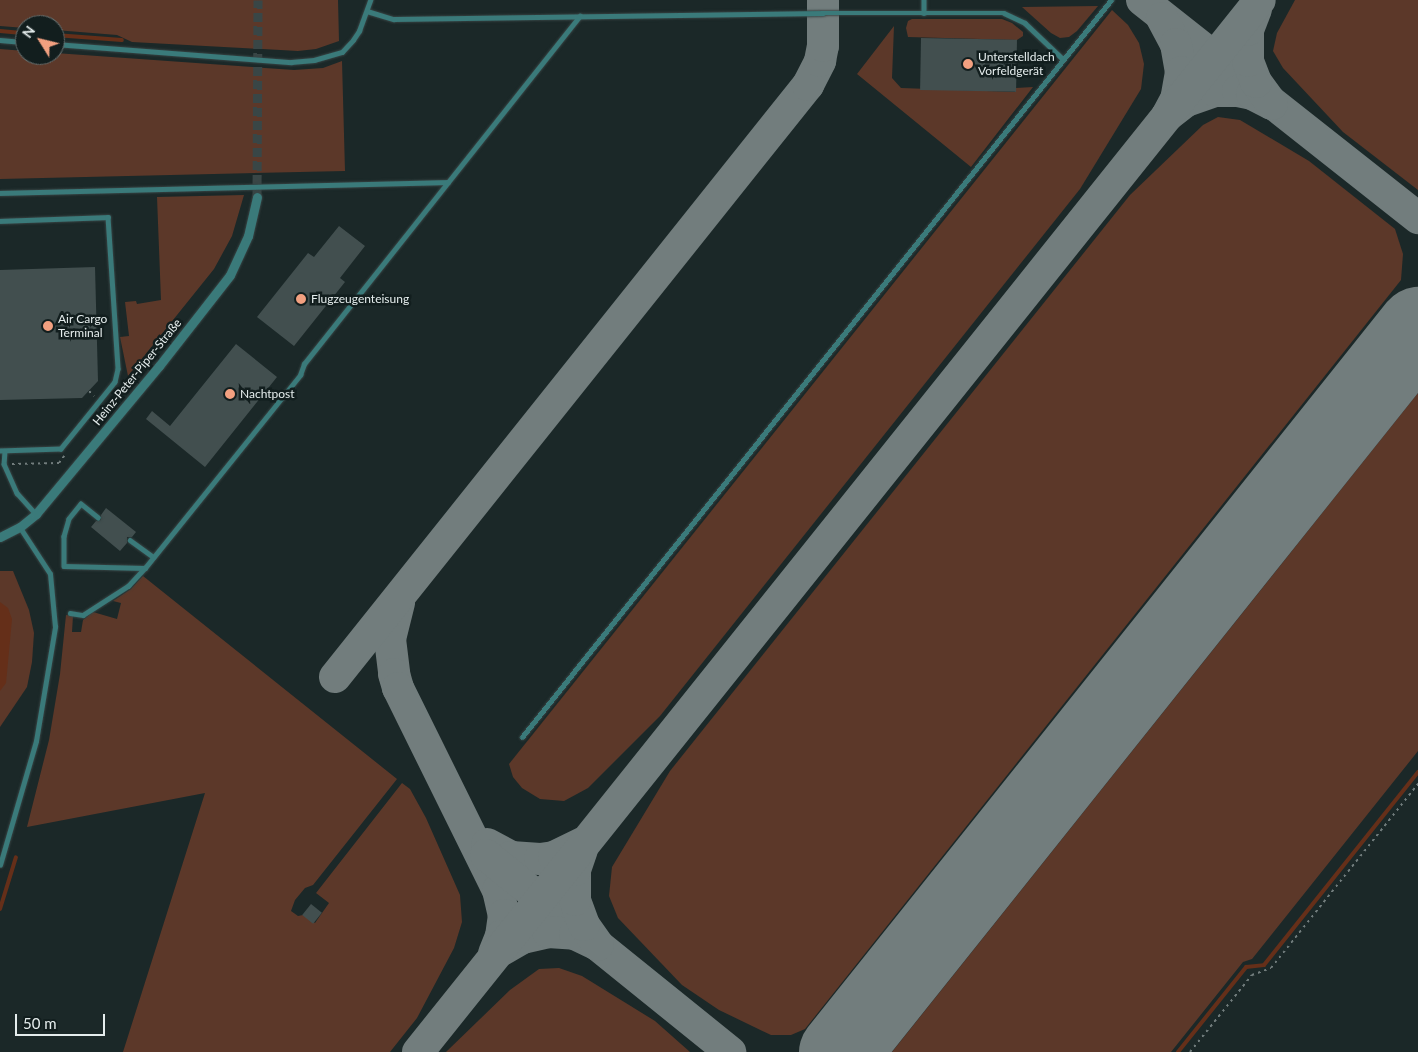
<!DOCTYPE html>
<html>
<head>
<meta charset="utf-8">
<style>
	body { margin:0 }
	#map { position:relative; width:1418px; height:1052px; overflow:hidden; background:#1b2828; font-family:Lato,sans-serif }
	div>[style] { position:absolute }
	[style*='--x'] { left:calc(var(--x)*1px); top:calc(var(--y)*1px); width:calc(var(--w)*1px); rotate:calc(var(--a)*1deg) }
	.green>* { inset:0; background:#5c3829 }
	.water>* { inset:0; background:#652f19 }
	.stream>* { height:4px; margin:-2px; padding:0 2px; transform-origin:2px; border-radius:2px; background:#652f19 }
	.taxiway>* { height:32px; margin:-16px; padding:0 16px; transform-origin:16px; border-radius:16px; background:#727d7d }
	.runway>* { height:81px; margin:-40.5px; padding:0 40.5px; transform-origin:40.5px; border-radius:40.5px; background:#727d7d }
	.building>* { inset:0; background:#424f4f; transform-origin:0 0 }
	.minor-tunnel>* { height:9px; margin-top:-4.5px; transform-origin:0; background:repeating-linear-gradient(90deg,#394646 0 9px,transparent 0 13.5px) }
	.path>* { height:2px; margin-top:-1px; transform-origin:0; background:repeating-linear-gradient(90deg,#727d7d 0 2.5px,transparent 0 6.5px) }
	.roads { filter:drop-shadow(0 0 1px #374444) drop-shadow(0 0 1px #374444) }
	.service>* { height:4.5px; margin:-2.25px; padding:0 2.25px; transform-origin:2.25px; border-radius:2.25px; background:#3a7a7a }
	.minor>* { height:9px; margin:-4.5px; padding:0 4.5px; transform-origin:4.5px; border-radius:4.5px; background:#3a7a7a }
	.dots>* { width:14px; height:14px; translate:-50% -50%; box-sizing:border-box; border:2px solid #121e1e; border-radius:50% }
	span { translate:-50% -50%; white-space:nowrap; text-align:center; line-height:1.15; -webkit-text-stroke:5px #121e1e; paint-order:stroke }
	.poi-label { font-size:12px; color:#e5eded }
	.left { translate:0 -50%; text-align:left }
	.street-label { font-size:12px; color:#e5eded }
	.north { position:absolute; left:15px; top:15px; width:50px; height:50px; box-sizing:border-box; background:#121e1e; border:1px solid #667171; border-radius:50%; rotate:306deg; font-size:14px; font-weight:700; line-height:20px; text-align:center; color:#e5eded }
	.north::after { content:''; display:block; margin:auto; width:18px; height:22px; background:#f2a080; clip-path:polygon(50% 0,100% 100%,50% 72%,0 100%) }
	.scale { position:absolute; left:15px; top:1014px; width:90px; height:22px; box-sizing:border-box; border:2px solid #e5eded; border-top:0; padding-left:6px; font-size:15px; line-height:18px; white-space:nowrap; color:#e5eded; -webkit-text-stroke:4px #121e1e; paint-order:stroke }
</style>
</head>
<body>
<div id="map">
	<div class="green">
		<i style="clip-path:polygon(0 0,338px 0,339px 41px,316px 49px,298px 51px,132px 42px,117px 35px,55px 30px,55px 25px,25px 25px,25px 28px,0 26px)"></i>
		<i style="clip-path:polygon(1295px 0,1418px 0,1418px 190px,1343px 132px,1283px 68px,1273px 51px,1277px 33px)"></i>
		<i style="clip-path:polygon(1098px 6px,1077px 31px,1069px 37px,1060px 38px,1051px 33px,1022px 7px)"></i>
		<i style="clip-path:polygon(1112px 10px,1128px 25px,1139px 43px,1144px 64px,1141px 89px,1080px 189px,660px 716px,588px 788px,564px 801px,540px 799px,522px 788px,513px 777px,509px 764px)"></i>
		<i style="clip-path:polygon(912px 19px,1002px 19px,1012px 23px,1023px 32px,1023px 36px,1017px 40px,908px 37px,906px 28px,908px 21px)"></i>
		<i style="clip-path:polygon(894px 26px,892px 78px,901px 88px,1015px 92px,1016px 88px,1033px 87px,971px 167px,857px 74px)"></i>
		<i style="clip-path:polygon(0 49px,25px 51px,25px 55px,55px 53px,294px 70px,323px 68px,342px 61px,345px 171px,0 179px)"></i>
		<i style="clip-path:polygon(1218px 117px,1240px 120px,1309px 161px,1395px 229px,1403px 254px,1401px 280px,805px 1029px,791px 1035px,771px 1035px,719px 1010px,682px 985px,618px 918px,609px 896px,612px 867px,670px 771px,1130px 195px,1203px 125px)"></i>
		<i style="clip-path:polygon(244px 195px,232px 236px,214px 269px,128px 376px,120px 337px,129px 336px,125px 302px,136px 301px,137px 304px,161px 300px,157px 197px)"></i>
		<i style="clip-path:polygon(1418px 393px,1418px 751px,1252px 959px,1243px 962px,1171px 1052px,892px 1052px)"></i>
		<i style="clip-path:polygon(0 571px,13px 571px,29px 610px,34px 633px,32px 662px,27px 687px,0 727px)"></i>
		<i style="clip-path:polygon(143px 576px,397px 779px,313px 885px,305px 888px,295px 900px,291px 911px,298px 916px,303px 915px,315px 923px,329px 903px,316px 893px,402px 783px,410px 789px,426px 818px,460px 895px,462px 922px,454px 948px,417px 1018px,390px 1052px,123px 1052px,205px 793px,27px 827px,49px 740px,60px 674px,66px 615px,73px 616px,72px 632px,81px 632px,83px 620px,93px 612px,117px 619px,121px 603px,113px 601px,131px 589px)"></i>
		<i style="clip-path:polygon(559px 968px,582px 976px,655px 1021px,690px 1052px,446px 1052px,510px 990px,539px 969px)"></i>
	</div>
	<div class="water">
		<i style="clip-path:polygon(0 602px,8px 608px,12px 619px,6px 683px,0 691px)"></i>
	</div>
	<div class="stream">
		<i style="--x:0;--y:31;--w:25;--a:5"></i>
		<i style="--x:55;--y:35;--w:67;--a:4.3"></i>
		<i style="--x:0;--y:909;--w:54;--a:-72.9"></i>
		<i style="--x:1178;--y:1052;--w:109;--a:-51.3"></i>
		<i style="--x:1246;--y:967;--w:18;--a:-6"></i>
		<i style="--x:1264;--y:965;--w:247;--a:-51.4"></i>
	</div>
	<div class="taxiway">
		<i style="--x:1142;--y:0;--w:352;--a:38.3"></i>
		<i style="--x:1162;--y:18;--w:30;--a:62"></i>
		<i style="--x:1176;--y:44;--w:28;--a:80"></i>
		<i style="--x:1181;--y:72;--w:27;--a:100"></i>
		<i style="--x:1176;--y:99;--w:19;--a:118"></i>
		<i style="--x:1167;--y:116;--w:24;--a:-38"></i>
		<i style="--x:1186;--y:101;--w:31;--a:-19"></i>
		<i style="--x:1215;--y:91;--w:23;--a:0"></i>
		<i style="--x:1238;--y:91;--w:14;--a:12"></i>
		<i style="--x:1252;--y:94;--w:22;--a:27"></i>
		<i style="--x:1272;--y:104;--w:27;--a:-126"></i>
		<i style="--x:1256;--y:82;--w:22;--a:-111"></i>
		<i style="--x:1248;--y:61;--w:31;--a:-90"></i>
		<i style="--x:1248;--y:30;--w:22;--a:-69"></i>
		<i style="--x:1417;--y:329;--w:2;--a:-63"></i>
		<i style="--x:399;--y:603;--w:37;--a:104"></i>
		<i style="--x:390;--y:639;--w:35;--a:83"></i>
		<i style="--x:394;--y:674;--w:15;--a:74"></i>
		<i style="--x:398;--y:688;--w:225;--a:63.7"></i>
		<i style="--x:498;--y:890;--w:26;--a:77"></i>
		<i style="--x:504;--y:915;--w:21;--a:98"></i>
		<i style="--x:501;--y:936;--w:18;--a:112"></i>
		<i style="--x:335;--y:677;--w:758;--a:-51.38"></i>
		<i style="--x:808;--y:85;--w:27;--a:-63"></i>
		<i style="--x:820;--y:61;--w:15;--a:-79"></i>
		<i style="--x:823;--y:46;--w:46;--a:-90"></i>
		<i style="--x:487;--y:844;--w:27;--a:28"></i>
		<i style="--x:511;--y:857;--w:29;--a:4"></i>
		<i style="--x:540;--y:859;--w:14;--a:-8"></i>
		<i style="--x:554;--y:857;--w:32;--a:-26"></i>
		<i style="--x:486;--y:855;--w:314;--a:38.9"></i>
		<i style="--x:502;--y:950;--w:24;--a:-30"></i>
		<i style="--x:523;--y:938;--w:26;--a:-13"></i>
		<i style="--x:548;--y:932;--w:27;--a:4"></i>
		<i style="--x:575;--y:934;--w:25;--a:26"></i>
		<i style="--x:598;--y:945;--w:24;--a:-125"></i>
		<i style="--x:584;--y:925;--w:27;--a:-110"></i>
		<i style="--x:575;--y:900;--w:30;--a:-90"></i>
		<i style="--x:575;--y:870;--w:21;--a:-71"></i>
		<i style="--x:418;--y:1052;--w:1347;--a:-51.33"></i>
		<i style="--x:835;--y:1052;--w:16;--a:-40"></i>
	</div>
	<div class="runway">
		<i style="--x:839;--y:1052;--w:928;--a:-51.39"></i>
	</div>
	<div class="building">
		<i style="left:921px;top:38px;width:96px;height:52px;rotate:1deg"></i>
		<i style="clip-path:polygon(339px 226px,365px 246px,340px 278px,345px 282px,294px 346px,257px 317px,308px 253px,314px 257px)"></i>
		<i style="clip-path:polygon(95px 267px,98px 381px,82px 398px,0 400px,0 270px)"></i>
		<i style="clip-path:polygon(236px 344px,277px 377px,205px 467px,146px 419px,152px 411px,170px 426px)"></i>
		<i style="clip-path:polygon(106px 508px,136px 532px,132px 537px,127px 537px,127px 543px,120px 551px,91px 527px,96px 521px,101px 520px,101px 515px)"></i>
		<i style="left:311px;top:904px;width:14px;height:14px;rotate:39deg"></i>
	</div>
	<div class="minor-tunnel">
		<i style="--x:257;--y:197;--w:197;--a:-89.7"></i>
	</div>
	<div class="path">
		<i style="--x:89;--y:391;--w:7;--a:45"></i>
		<i style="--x:12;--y:464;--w:47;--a:-1.2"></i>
		<i style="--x:59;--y:463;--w:9;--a:-54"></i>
		<i style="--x:1190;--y:1052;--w:99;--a:-51.2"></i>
		<i style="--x:1252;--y:975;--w:20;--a:-20"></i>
		<i style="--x:1271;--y:968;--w:236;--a:-51.4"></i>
	</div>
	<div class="roads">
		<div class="service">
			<i style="--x:924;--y:0;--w:13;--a:90"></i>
			<i style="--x:367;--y:11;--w:28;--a:17"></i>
			<i style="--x:394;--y:19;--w:429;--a:-0.8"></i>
			<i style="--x:823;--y:13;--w:181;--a:0"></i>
			<i style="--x:1004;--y:13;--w:23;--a:25"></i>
			<i style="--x:1025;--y:23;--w:52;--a:43.5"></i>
			<i style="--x:0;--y:40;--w:25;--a:5"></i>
			<i style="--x:55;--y:44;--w:237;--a:4.4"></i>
			<i style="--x:291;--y:62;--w:23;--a:-5"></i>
			<i style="--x:314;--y:60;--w:29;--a:-16"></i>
			<i style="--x:342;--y:52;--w:16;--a:-47"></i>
			<i style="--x:353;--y:40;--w:11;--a:-56"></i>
			<i style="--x:359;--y:31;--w:33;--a:-70"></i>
			<i style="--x:0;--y:193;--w:448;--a:-1.4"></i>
			<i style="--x:0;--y:221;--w:108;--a:-2.1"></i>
			<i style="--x:108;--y:217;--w:152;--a:86.2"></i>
			<i style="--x:118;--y:369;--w:13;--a:103"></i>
			<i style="--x:115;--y:382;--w:86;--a:128.9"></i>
			<i style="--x:61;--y:449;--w:61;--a:178.1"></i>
			<i style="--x:5;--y:451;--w:13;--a:94"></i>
			<i style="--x:4;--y:464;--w:32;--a:66"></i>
			<i style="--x:17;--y:493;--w:28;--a:48"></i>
			<i style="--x:98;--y:518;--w:22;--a:-141"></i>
			<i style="--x:81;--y:504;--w:19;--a:129"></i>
			<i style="--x:69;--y:519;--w:18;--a:106"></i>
			<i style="--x:64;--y:536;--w:30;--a:90"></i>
			<i style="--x:64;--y:566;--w:81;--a:1.4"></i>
			<i style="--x:130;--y:540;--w:29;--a:36"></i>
			<i style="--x:70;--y:613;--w:13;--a:9"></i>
			<i style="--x:83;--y:615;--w:54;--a:-32.8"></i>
			<i style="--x:128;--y:586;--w:25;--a:-47"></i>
			<i style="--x:145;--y:568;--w:248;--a:-51.2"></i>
			<i style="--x:300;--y:375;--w:12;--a:-70"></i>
			<i style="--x:304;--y:364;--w:444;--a:-51.6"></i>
			<i style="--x:522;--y:737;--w:943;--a:-51.37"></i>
			<i style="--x:0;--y:865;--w:129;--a:-73.8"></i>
			<i style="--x:36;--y:741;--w:116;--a:-80.5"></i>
			<i style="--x:55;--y:627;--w:53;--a:-95.4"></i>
			<i style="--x:50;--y:574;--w:55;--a:-123.1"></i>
		</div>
		<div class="minor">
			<i style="--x:0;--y:537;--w:22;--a:-27"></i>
			<i style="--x:20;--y:527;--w:21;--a:-39"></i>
			<i style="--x:36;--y:514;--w:192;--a:-50.3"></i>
			<i style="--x:159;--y:366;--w:115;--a:-52"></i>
			<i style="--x:230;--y:275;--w:43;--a:-65.2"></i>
			<i style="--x:248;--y:236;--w:40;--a:-77"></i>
		</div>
	</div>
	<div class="dots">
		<i style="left:968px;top:64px;background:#f2a080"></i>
		<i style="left:301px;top:299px;background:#f2a080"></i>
		<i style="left:48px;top:326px;background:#f2a080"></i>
		<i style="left:230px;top:394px;background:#f2a080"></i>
	</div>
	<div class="poi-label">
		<span class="left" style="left:978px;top:64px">Unterstelldach<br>Vorfeldgerät</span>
		<span class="left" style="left:311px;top:299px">Flugzeugenteisung</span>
		<span class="left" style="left:58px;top:326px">Air Cargo<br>Terminal</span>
		<span class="left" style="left:240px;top:394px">Nachtpost</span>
	</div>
	<div class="street-label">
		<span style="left:137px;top:372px;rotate:-51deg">Heinz-Peter-Piper-Straße</span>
	</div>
	<div class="north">N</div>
	<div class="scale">50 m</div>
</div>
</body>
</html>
